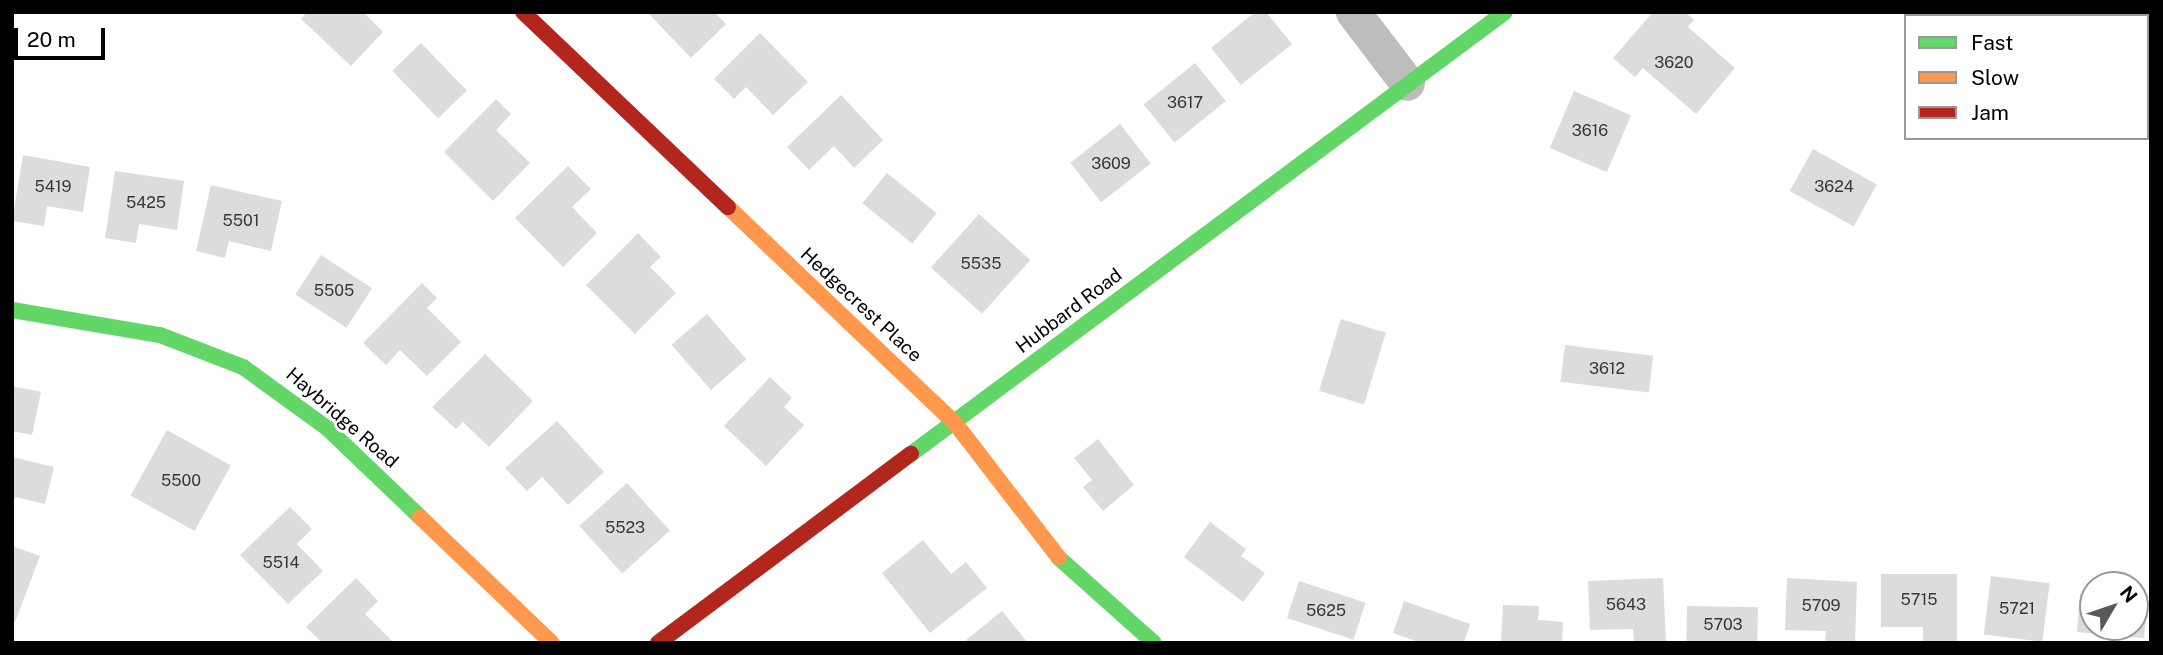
<!DOCTYPE html>
<html>
<head>
<meta charset="utf-8">
<style>
	body { margin:0 }
	#map { position:relative; width:2163px; height:655px; overflow:hidden; background:#fff; font-family:"Public Sans",sans-serif }
	div>[style] { position:absolute }
	[style*='--x'] { left:calc(var(--x)*1px); top:calc(var(--y)*1px); width:calc(var(--w)*1px); rotate:calc(var(--a)*1deg) }
	.building>* { inset:0; background:#dcdcdc; transform-origin:0 0 }
	.street>* { height:35px; margin:-17.5px; padding:0 17.5px; transform-origin:17.5px; border-radius:17.5px; background:#bdbdbd }
	.fast>* { height:16px; margin:-8px; padding:0 8px; transform-origin:8px; border-radius:8px; background:#63d668 }
	.slow>* { height:16px; margin:-8px; padding:0 8px; transform-origin:8px; border-radius:8px; background:#ff974d }
	.jam>* { height:16px; margin:-8px; padding:0 8px; transform-origin:8px; border-radius:8px; background:#b3261e }
	span { translate:-50% -50%; white-space:nowrap; text-align:center; line-height:1.15; -webkit-text-stroke:6px #fff; paint-order:stroke }
	.number-label { font-size:16px; color:#373737 }
	.number-label span { -webkit-text-stroke-width:0 }
	.street-label { font-size:19px; color:#000 }
	.frame { position:absolute; inset:0; border:14px solid #000; pointer-events:none }
	.legend { position:absolute; left:1904px; top:14px; width:245px; height:126px; box-sizing:border-box; background:#fff; border:2px solid #999; margin:0; padding:9px 12px; list-style:none; font-size:21px; color:#000 }
	.legend li { display:flex; align-items:center; gap:14px; height:35px }
	.legend b { width:35px; border:2px solid #999 }
	.north { position:absolute; left:2079px; top:571px; width:70px; height:70px; box-sizing:border-box; background:#fff; border:2px solid #999; border-radius:50%; rotate:51deg; font-size:19px; font-weight:700; line-height:28px; text-align:center; color:#000 }
	.north::after { content:''; display:block; margin:auto; width:24px; height:32px; background:#595959; clip-path:polygon(50% 0,100% 100%,50% 72%,0 100%) }
	.scale { position:absolute; left:14px; top:28px; width:91px; height:32px; box-sizing:border-box; border:4px solid #000; border-top:0; padding-left:9px; font-size:21px; line-height:24px; white-space:nowrap; color:#000; -webkit-text-stroke:5px #fff; paint-order:stroke }
</style>
</head>
<body>
<div id="map">
	<div class="building">
		<i style="clip-path:polygon(307px 12px,363px 12px,383px 32px,351px 66px,301px 19px)"></i>
		<i style="clip-path:polygon(647px 12px,714px 12px,726px 24px,691px 58px)"></i>
		<i style="clip-path:polygon(1255px 12px,1266px 12px,1292px 44px,1241px 85px,1211px 48px)"></i>
		<i style="clip-path:polygon(1653px 12px,1685px 12px,1694px 20px,1688px 27px,1735px 68px,1696px 114px,1643px 68px,1635px 77px,1613px 58px)"></i>
		<i style="clip-path:polygon(760px 33px,808px 82px,773px 115px,746px 87px,734px 99px,714px 79px)"></i>
		<i style="left:421px;top:43px;width:66px;height:40px;rotate:46deg"></i>
		<i style="left:1195px;top:63px;width:49px;height:66px;rotate:51deg"></i>
		<i style="left:1574px;top:91px;width:62px;height:62px;rotate:23deg"></i>
		<i style="clip-path:polygon(841px 95px,883px 140px,854px 168px,834px 146px,809px 170px,787px 147px)"></i>
		<i style="clip-path:polygon(496px 99px,511px 114px,496px 130px,530px 163px,493px 201px,444px 152px)"></i>
		<i style="left:1120px;top:124px;width:50px;height:63px;rotate:52deg"></i>
		<i style="left:1813px;top:149px;width:73px;height:48px;rotate:29deg"></i>
		<i style="clip-path:polygon(23px 155px,90px 167px,83px 212px,47px 206px,44px 226px,12px 221px)"></i>
		<i style="clip-path:polygon(568px 166px,591px 189px,572px 207px,597px 233px,563px 267px,515px 218px)"></i>
		<i style="clip-path:polygon(115px 171px,184px 181px,177px 230px,139px 224px,136px 243px,105px 238px)"></i>
		<i style="left:887px;top:173px;width:64px;height:39px;rotate:39deg"></i>
		<i style="clip-path:polygon(211px 185px,282px 201px,271px 251px,229px 241px,225px 258px,196px 251px)"></i>
		<i style="left:979px;top:214px;width:69px;height:72px;rotate:42deg"></i>
		<i style="clip-path:polygon(638px 233px,661px 257px,650px 267px,676px 293px,635px 334px,586px 285px)"></i>
		<i style="left:321px;top:255px;width:61px;height:47px;rotate:33deg"></i>
		<i style="clip-path:polygon(422px 283px,437px 298px,427px 308px,461px 342px,427px 376px,400px 350px,386px 365px,363px 343px)"></i>
		<i style="left:707px;top:314px;width:60px;height:47px;rotate:49deg"></i>
		<i style="left:1341px;top:319px;width:47px;height:75px;rotate:17deg"></i>
		<i style="left:1565px;top:345px;width:89px;height:37px;rotate:7deg"></i>
		<i style="clip-path:polygon(485px 354px,533px 401px,489px 447px,463px 422px,456px 429px,432px 407px)"></i>
		<i style="clip-path:polygon(770px 377px,792px 398px,784px 407px,804px 425px,766px 466px,724px 426px)"></i>
		<i style="clip-path:polygon(12px 386px,41px 392px,32px 435px,12px 431px)"></i>
		<i style="clip-path:polygon(557px 421px,604px 472px,568px 505px,542px 477px,527px 491px,505px 468px)"></i>
		<i style="left:167px;top:430px;width:73px;height:75px;rotate:29deg"></i>
		<i style="clip-path:polygon(1098px 439px,1134px 485px,1103px 511px,1083px 487px,1092px 480px,1074px 458px)"></i>
		<i style="clip-path:polygon(12px 457px,54px 467px,45px 504px,15px 497px,12px 506px)"></i>
		<i style="left:627px;top:483px;width:64px;height:64px;rotate:48deg"></i>
		<i style="clip-path:polygon(290px 507px,312px 529px,297px 544px,323px 571px,288px 604px,240px 555px)"></i>
		<i style="clip-path:polygon(1210px 522px,1246px 549px,1241px 556px,1265px 573px,1243px 602px,1184px 557px)"></i>
		<i style="clip-path:polygon(923px 540px,951px 574px,966px 562px,987px 588px,930px 633px,882px 573px)"></i>
		<i style="clip-path:polygon(12px 546px,40px 556px,15px 622px,12px 621px)"></i>
		<i style="clip-path:polygon(1881px 574px,1957px 574px,1957px 643px,1923px 643px,1923px 627px,1881px 627px)"></i>
		<i style="left:1991px;top:576px;width:59px;height:59px;rotate:7deg"></i>
		<i style="clip-path:polygon(356px 578px,378px 601px,365px 614px,394px 643px,322px 643px,306px 627px)"></i>
		<i style="clip-path:polygon(1663px 578px,1666px 643px,1634px 643px,1633px 629px,1590px 630px,1588px 581px)"></i>
		<i style="clip-path:polygon(1787px 578px,1857px 582px,1855px 643px,1825px 643px,1826px 631px,1785px 630px)"></i>
		<i style="left:1299px;top:581px;width:70px;height:39px;rotate:18deg"></i>
		<i style="clip-path:polygon(2080px 594px,2093px 595px,2093px 627px,2135px 627px,2135px 598px,2148px 599px,2144px 638px,2077px 632px)"></i>
		<i style="clip-path:polygon(1404px 601px,1470px 624px,1464px 643px,1421px 643px,1393px 633px)"></i>
		<i style="clip-path:polygon(1503px 605px,1539px 606px,1538px 620px,1563px 622px,1562px 643px,1501px 643px)"></i>
		<i style="left:1687px;top:606px;width:71px;height:37px;rotate:1deg"></i>
		<i style="clip-path:polygon(1002px 611px,1028px 643px,968px 643px,966px 640px)"></i>
	</div>
	<div class="street">
		<i style="--x:1353;--y:12;--w:89;--a:52.7"></i>
	</div>
	<div class="fast">
		<i style="--x:12;--y:310;--w:150;--a:9.6"></i>
		<i style="--x:160;--y:335;--w:89;--a:21.1"></i>
		<i style="--x:243;--y:367;--w:104;--a:36"></i>
		<i style="--x:327;--y:428;--w:129;--a:43.7"></i>
		<i style="--x:911;--y:454;--w:740;--a:-36.65"></i>
		<i style="--x:1059;--y:558;--w:127;--a:41.8"></i>
	</div>
	<div class="slow">
		<i style="--x:728;--y:207;--w:313;--a:43.6"></i>
		<i style="--x:955;--y:423;--w:170;--a:52.4"></i>
		<i style="--x:420;--y:517;--w:182;--a:43.7"></i>
	</div>
	<div class="jam">
		<i style="--x:523;--y:12;--w:283;--a:43.6"></i>
		<i style="--x:658;--y:643;--w:316;--a:-36.8"></i>
	</div>
	<div class="number-label">
		<span style="left:1674px;top:63px">3620</span>
		<span style="left:1185px;top:103px">3617</span>
		<span style="left:1590px;top:131px">3616</span>
		<span style="left:1111px;top:164px">3609</span>
		<span style="left:53px;top:187px">5419</span>
		<span style="left:1834px;top:187px">3624</span>
		<span style="left:146px;top:203px">5425</span>
		<span style="left:241px;top:221px">5501</span>
		<span style="left:981px;top:264px">5535</span>
		<span style="left:334px;top:291px">5505</span>
		<span style="left:1607px;top:369px">3612</span>
		<span style="left:181px;top:481px">5500</span>
		<span style="left:625px;top:528px">5523</span>
		<span style="left:281px;top:563px">5514</span>
		<span style="left:1919px;top:600px">5715</span>
		<span style="left:1626px;top:605px">5643</span>
		<span style="left:1821px;top:606px">5709</span>
		<span style="left:2017px;top:609px">5721</span>
		<span style="left:1326px;top:611px">5625</span>
		<span style="left:1723px;top:625px">5703</span>
	</div>
	<div class="street-label">
		<span style="left:861px;top:305px;rotate:43deg">Hedgecrest Place</span>
		<span style="left:1069px;top:311px;rotate:-37deg">Hubbard Road</span>
		<span style="left:342px;top:418px;rotate:41deg">Haybridge Road</span>
	</div>
	<div class="frame"></div>
	<ul class="legend">
	<li><b style="height:9px;background:#63d668"></b>Fast</li>
	<li><b style="height:9px;background:#ff974d"></b>Slow</li>
	<li><b style="height:9px;background:#b3261e"></b>Jam</li>
	</ul>
	<div class="north">N</div>
	<div class="scale">20 m</div>
</div>
</body>
</html>
